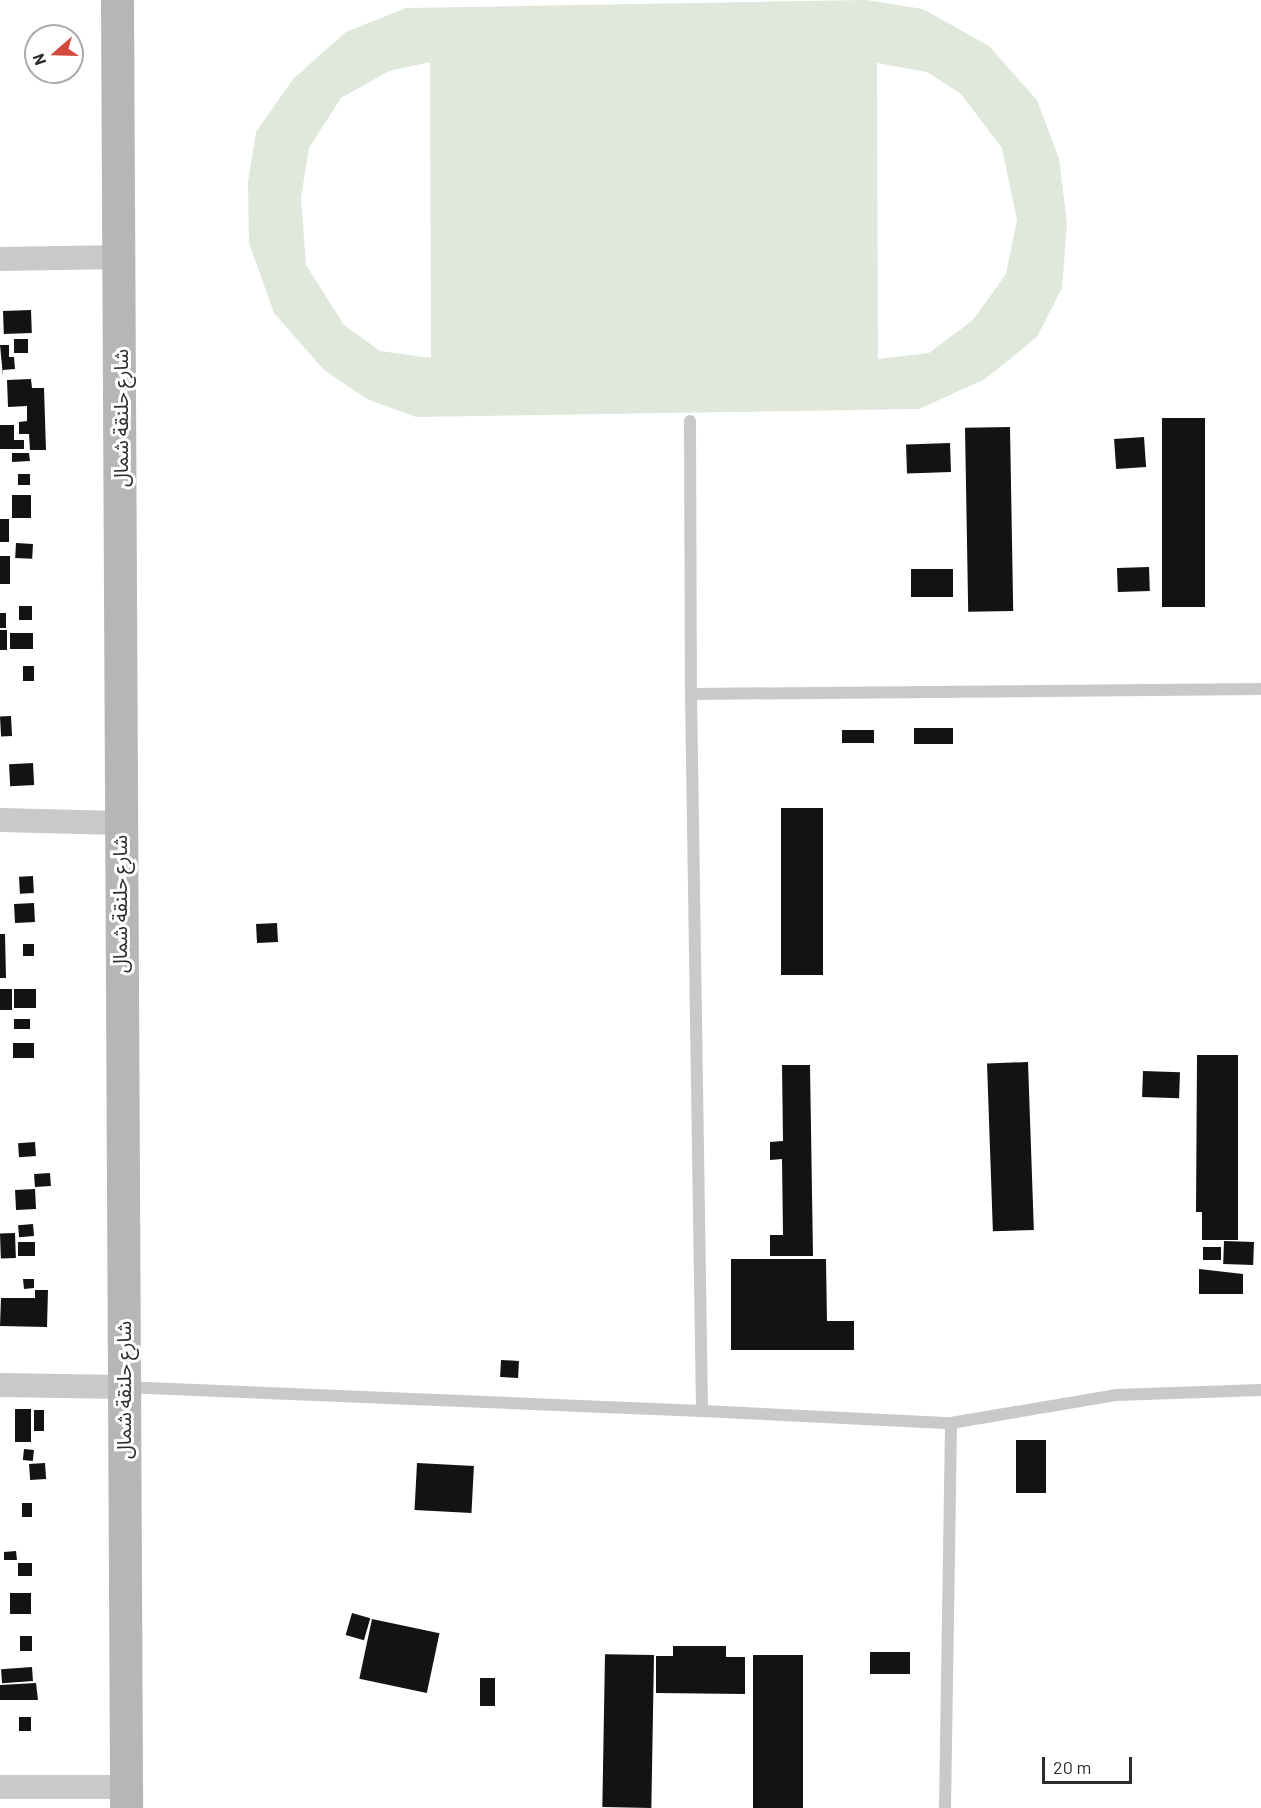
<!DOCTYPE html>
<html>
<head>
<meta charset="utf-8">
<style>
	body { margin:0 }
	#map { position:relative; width:1261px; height:1808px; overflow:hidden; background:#fff; font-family:Barlow,"Noto Sans Arabic",sans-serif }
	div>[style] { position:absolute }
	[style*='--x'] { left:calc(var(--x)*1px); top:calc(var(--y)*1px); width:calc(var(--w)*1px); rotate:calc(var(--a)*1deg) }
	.green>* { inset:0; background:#e0e8db }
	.building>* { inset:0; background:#131313; transform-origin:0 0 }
	.lane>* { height:12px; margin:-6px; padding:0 6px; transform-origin:6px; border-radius:6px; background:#c9c9c9 }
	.street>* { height:24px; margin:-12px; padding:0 12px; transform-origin:12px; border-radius:12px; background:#c9c9c9 }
	.secondary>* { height:33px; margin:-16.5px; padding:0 16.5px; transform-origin:16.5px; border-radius:16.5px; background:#b6b6b6 }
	span { translate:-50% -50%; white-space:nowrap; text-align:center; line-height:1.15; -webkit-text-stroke:6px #fff; paint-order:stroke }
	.street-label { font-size:20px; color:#2c2c2c }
	.north { position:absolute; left:24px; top:24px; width:60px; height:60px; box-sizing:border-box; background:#fff; border:2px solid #ababab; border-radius:50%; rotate:250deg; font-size:16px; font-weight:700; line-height:24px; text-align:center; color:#2c2c2c }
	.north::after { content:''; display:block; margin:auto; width:21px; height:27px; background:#d34a3e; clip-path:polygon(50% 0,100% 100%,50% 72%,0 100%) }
	.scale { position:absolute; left:1042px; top:1757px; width:90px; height:27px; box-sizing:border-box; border:3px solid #2c2c2c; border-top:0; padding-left:8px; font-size:18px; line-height:21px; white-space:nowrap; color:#2c2c2c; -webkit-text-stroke:4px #fff; paint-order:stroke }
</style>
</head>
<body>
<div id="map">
	<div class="green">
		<i style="clip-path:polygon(evenodd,866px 0,923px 9px,989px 46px,1037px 100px,1059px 159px,1067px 224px,1062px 288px,1037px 337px,985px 379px,919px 409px,416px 417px,367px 399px,324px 370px,274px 313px,249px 243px,248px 182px,256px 132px,293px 79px,346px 32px,406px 8px,866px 0,430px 62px,431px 358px,380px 351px,344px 325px,306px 265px,301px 198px,309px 148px,341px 98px,389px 71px,430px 62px,866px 0,877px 63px,927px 72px,961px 94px,1002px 148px,1017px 220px,1006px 274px,973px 320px,929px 353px,878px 359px,877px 63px)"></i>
	</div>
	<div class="building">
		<i style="left:31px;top:310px;width:23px;height:28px;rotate:88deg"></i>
		<i style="left:14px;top:339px;width:14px;height:14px"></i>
		<i style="clip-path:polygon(0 345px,9px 345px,9px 357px,14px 357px,15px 369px,3px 370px,3px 376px)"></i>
		<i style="clip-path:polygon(31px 379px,32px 388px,44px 388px,46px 450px,30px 450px,29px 434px,19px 434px,19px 422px,27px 421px,27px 406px,8px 407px,7px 380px)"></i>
		<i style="left:1162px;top:418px;width:43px;height:189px"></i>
		<i style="clip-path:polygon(0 425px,14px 425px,14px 440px,24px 440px,24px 449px,0 449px)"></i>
		<i style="left:1010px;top:427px;width:184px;height:45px;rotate:89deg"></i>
		<i style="left:1144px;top:437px;width:30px;height:30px;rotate:86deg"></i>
		<i style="left:950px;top:443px;width:29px;height:44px;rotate:88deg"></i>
		<i style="clip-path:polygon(12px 453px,29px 453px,30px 461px,12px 462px)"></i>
		<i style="left:18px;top:474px;width:12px;height:11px"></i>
		<i style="left:12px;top:495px;width:19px;height:23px"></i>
		<i style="left:0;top:519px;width:9px;height:23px"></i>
		<i style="left:16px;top:543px;width:17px;height:15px;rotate:3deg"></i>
		<i style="left:0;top:556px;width:10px;height:28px"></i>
		<i style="left:1149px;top:567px;width:24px;height:32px;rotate:88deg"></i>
		<i style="left:911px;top:569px;width:42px;height:28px"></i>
		<i style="left:19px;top:606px;width:13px;height:14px"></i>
		<i style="left:0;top:613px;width:6px;height:15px"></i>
		<i style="left:0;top:630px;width:7px;height:20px"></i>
		<i style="left:10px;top:633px;width:23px;height:16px"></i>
		<i style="left:34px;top:666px;width:15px;height:11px;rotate:90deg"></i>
		<i style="left:11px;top:716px;width:20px;height:11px;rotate:87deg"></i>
		<i style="left:914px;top:728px;width:39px;height:16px"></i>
		<i style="left:842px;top:730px;width:32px;height:13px"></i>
		<i style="left:33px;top:763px;width:22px;height:24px;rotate:87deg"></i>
		<i style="left:781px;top:808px;width:42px;height:167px"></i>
		<i style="left:33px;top:876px;width:17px;height:14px;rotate:87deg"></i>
		<i style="left:34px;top:903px;width:19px;height:20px;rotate:87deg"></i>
		<i style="left:277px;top:923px;width:19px;height:21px;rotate:87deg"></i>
		<i style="clip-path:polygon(0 934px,5px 934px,6px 978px,0 978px)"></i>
		<i style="left:23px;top:944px;width:11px;height:12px"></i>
		<i style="left:0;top:989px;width:12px;height:21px"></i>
		<i style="left:14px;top:989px;width:22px;height:19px"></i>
		<i style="left:14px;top:1019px;width:16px;height:10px"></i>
		<i style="left:13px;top:1043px;width:21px;height:15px"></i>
		<i style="clip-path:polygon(1197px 1055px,1238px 1055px,1238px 1240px,1202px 1240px,1202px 1212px,1196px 1212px)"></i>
		<i style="left:1028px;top:1062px;width:168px;height:41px;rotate:88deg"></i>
		<i style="clip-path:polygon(782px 1065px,810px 1065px,813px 1256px,770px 1256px,770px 1235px,783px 1235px,782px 1159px,770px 1160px,770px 1142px,783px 1141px)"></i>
		<i style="left:1143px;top:1071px;width:37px;height:26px;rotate:2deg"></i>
		<i style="left:35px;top:1142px;width:14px;height:17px;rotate:86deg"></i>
		<i style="left:50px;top:1173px;width:13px;height:16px;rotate:86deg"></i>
		<i style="left:35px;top:1189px;width:20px;height:20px;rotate:87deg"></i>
		<i style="left:33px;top:1224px;width:12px;height:15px;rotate:85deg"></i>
		<i style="left:15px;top:1233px;width:25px;height:15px;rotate:88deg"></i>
		<i style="left:1224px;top:1241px;width:30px;height:23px;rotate:2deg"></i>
		<i style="left:35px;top:1242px;width:14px;height:17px;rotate:90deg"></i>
		<i style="left:1203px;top:1247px;width:18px;height:13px"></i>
		<i style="clip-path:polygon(731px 1259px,826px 1259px,827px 1321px,854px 1321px,854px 1350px,731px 1350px)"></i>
		<i style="clip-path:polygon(1199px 1269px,1243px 1274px,1243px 1294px,1199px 1294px)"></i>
		<i style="clip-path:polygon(23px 1279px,34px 1279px,34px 1288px,24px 1289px)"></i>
		<i style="clip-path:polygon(35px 1290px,48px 1290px,47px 1327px,0 1326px,1px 1298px,35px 1298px)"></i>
		<i style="left:501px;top:1360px;width:18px;height:17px;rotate:3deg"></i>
		<i style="left:15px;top:1409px;width:16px;height:33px"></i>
		<i style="left:34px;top:1410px;width:10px;height:21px"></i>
		<i style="left:1016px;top:1440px;width:30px;height:53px"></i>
		<i style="left:24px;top:1449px;width:10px;height:11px;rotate:6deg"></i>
		<i style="left:45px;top:1463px;width:16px;height:16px;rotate:86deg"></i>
		<i style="left:417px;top:1463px;width:57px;height:47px;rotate:3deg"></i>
		<i style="left:22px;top:1503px;width:10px;height:14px"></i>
		<i style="clip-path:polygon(16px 1551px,17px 1560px,4px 1560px,4px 1552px)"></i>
		<i style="left:18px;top:1563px;width:14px;height:13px"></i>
		<i style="left:10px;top:1593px;width:21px;height:21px"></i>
		<i style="left:352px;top:1613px;width:19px;height:23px;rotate:16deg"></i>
		<i style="left:372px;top:1619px;width:69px;height:61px;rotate:12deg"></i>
		<i style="left:20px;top:1636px;width:12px;height:15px"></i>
		<i style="clip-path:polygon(673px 1646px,726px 1646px,726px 1657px,745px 1657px,745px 1694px,656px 1693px,656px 1656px,673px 1656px)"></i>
		<i style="left:870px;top:1652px;width:40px;height:22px"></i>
		<i style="left:654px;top:1655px;width:153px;height:49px;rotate:91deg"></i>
		<i style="left:753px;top:1655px;width:50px;height:153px"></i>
		<i style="left:32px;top:1667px;width:14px;height:31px;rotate:86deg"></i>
		<i style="left:480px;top:1678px;width:15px;height:28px"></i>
		<i style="clip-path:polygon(36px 1683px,38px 1700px,0 1700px,0 1685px)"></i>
		<i style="left:19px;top:1717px;width:12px;height:14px"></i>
	</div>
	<div class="lane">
		<i style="--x:690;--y:421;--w:273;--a:89.8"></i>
		<i style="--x:691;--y:694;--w:570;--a:-0.5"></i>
		<i style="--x:691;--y:694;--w:717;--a:89.12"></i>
		<i style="--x:702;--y:1411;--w:249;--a:2.8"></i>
		<i style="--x:951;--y:1423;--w:167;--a:-9.6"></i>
		<i style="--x:1116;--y:1395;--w:145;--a:-2"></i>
		<i style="--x:124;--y:1387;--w:578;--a:2.38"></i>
		<i style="--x:945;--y:1808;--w:385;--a:-89.1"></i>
	</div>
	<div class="street">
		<i style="--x:0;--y:259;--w:121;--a:-0.9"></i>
		<i style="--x:0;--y:820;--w:119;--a:1.4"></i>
		<i style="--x:0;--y:1385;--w:123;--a:0.9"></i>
		<i style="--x:0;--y:1787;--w:126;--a:0"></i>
	</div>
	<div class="secondary">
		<i style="--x:117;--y:0;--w:1808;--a:89.71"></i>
	</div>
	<div class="street-label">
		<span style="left:120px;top:418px;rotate:-90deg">شارع حلنقة شمال</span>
		<span style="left:119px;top:904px;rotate:-90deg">شارع حلنقة شمال</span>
		<span style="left:123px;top:1390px;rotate:-90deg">شارع حلنقة شمال</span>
	</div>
	<div class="north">N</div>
	<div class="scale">20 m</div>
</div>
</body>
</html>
